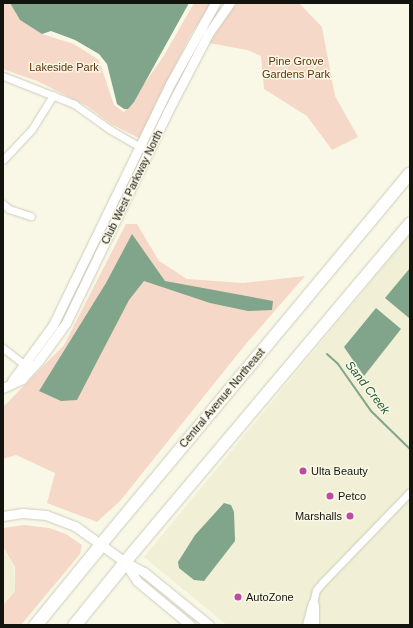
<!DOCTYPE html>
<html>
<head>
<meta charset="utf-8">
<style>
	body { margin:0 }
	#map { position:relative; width:413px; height:628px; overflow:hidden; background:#f9f8e6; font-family:Arial,sans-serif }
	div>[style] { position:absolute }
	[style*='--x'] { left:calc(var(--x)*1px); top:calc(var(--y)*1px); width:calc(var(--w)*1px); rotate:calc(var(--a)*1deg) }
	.built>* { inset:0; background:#f1efd5 }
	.green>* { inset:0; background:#f5d8c7 }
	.water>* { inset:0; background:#80a58a }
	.stream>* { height:2px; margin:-1px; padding:0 1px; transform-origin:1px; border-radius:1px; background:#80a58a }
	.roads { filter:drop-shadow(0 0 1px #cdccbb) drop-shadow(0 0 1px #cdccbb) }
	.minor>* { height:7px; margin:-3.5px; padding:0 3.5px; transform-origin:3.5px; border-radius:3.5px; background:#fff }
	.tertiary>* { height:9px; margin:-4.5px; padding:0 4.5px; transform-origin:4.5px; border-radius:4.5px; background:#fff }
	.trunk>* { height:12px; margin:-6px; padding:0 6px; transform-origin:6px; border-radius:6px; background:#fff }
	.motorway>* { height:13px; margin:-6.5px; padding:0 6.5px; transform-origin:6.5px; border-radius:6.5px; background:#fff }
	.dots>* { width:11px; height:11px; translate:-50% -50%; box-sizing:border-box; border:2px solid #f9f8e6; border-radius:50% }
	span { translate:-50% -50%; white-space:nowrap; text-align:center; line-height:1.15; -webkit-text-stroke:3px #f9f8e6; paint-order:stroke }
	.park-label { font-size:11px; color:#623108 }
	.street-label { font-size:11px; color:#14140e }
	.poi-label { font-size:11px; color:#14140e }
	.left { translate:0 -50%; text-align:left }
	.right { translate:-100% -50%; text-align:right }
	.water-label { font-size:12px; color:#1f5b37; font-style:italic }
	.frame { position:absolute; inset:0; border:4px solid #14140e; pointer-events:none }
</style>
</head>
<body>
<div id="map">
	<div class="built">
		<i style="clip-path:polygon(410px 234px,410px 625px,227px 625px,144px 557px)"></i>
		<i style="clip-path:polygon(3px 548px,14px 567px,15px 590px,3px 605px)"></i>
	</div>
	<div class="green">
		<i style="clip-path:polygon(3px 3px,10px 3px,20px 20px,42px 34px,74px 44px,99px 60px,114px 105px,124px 112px,163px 57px,194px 3px,212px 3px,190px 36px,149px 119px,143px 140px,111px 124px,87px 106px,37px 81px,3px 69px)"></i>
		<i style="clip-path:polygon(237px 3px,299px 3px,322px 27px,335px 96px,358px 137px,332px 150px,307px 116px,264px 89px,261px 56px,247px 50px,209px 43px,228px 13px)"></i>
		<i style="clip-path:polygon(126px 224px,137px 224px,159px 261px,187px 279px,243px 283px,305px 276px,245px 345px,120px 501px,97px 522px,47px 503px,55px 473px,16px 455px,3px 459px,3px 407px,64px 345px)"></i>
		<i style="clip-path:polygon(24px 525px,49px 528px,66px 534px,82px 545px,80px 554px,21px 625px,3px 625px,3px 605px,15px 591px,15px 567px,3px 547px,3px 528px)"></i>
	</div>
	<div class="water">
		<i style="clip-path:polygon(10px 3px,189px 3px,134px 102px,128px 109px,124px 109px,117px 104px,107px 64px,99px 54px,75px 40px,51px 31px,42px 34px,20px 20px)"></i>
		<i style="clip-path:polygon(132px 234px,165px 281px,273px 301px,272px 310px,248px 311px,210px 303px,144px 281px,129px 300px,77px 400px,61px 401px,39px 391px,106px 283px)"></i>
		<i style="clip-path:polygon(410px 268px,410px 317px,409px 318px,385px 298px)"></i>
		<i style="clip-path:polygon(376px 308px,401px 329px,364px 376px,344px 347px)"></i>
		<i style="clip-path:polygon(224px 503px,231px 505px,234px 512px,235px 541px,204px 581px,194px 580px,179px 568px,178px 562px,195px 535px)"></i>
	</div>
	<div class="stream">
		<i style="--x:327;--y:354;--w:15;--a:42"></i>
		<i style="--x:338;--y:364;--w:57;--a:54.9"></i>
		<i style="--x:371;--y:411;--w:54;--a:44.3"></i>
	</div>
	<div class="roads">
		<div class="minor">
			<i style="--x:3;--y:76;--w:76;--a:21.5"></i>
			<i style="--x:74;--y:104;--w:43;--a:35.5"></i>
			<i style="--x:109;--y:129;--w:46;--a:29.9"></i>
			<i style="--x:3;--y:160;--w:42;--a:-46.9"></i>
			<i style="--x:32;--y:129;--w:40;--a:-58"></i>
			<i style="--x:3;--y:204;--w:8;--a:40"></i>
			<i style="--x:9;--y:209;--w:23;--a:18"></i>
			<i style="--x:3;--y:348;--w:31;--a:38"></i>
			<i style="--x:313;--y:603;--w:13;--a:-77"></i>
			<i style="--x:316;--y:590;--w:9;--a:-49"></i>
			<i style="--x:322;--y:583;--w:127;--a:-46"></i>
		</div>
		<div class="tertiary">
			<i style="--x:12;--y:381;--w:69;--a:-53.8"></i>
			<i style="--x:53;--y:325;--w:268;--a:-64.1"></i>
			<i style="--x:170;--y:84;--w:93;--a:-60.9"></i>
			<i style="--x:3;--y:388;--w:21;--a:-25"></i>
			<i style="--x:22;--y:379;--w:25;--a:-48"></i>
			<i style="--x:39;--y:360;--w:46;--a:-53.9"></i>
			<i style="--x:66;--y:323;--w:235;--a:-64.3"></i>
			<i style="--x:168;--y:111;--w:87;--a:-62.5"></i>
			<i style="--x:208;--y:34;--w:38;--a:-55"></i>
			<i style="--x:3;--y:516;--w:20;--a:-9"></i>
			<i style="--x:23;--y:513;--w:23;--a:5"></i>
			<i style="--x:46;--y:515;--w:31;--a:21"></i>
			<i style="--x:75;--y:526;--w:62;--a:35.8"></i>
			<i style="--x:125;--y:562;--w:21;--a:28"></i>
			<i style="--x:144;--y:572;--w:84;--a:39.2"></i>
			<i style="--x:126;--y:564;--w:20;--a:57"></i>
			<i style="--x:137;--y:581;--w:69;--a:39.7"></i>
			<i style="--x:314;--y:606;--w:19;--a:90"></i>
			<i style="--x:307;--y:625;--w:23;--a:-75"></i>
		</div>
		<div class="trunk">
			<i style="--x:102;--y:543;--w:481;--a:-50.2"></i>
			<i style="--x:125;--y:562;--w:443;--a:-49.9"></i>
		</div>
		<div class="motorway">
			<i style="--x:35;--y:625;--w:106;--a:-50.7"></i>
			<i style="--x:74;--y:625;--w:81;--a:-51"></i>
		</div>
	</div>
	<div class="dots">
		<i style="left:303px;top:471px;background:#c04aa1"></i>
		<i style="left:330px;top:496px;background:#c04aa1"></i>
		<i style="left:350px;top:516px;background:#c04aa1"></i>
		<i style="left:238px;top:597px;background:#c04aa1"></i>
	</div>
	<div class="park-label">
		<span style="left:296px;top:68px">Pine Grove<br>Gardens Park</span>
		<span style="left:64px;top:67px">Lakeside Park</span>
	</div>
	<div class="street-label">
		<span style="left:132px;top:187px;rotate:-64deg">Club West Parkway North</span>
		<span style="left:222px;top:398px;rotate:-50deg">Central Avenue Northeast</span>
	</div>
	<div class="poi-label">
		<span class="left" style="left:311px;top:471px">Ulta Beauty</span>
		<span class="left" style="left:338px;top:496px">Petco</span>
		<span class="right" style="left:342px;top:516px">Marshalls</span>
		<span class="left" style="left:246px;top:597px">AutoZone</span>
	</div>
	<div class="water-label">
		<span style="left:367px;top:388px;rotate:52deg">Sand Creek</span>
	</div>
	<div class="frame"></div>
</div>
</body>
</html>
